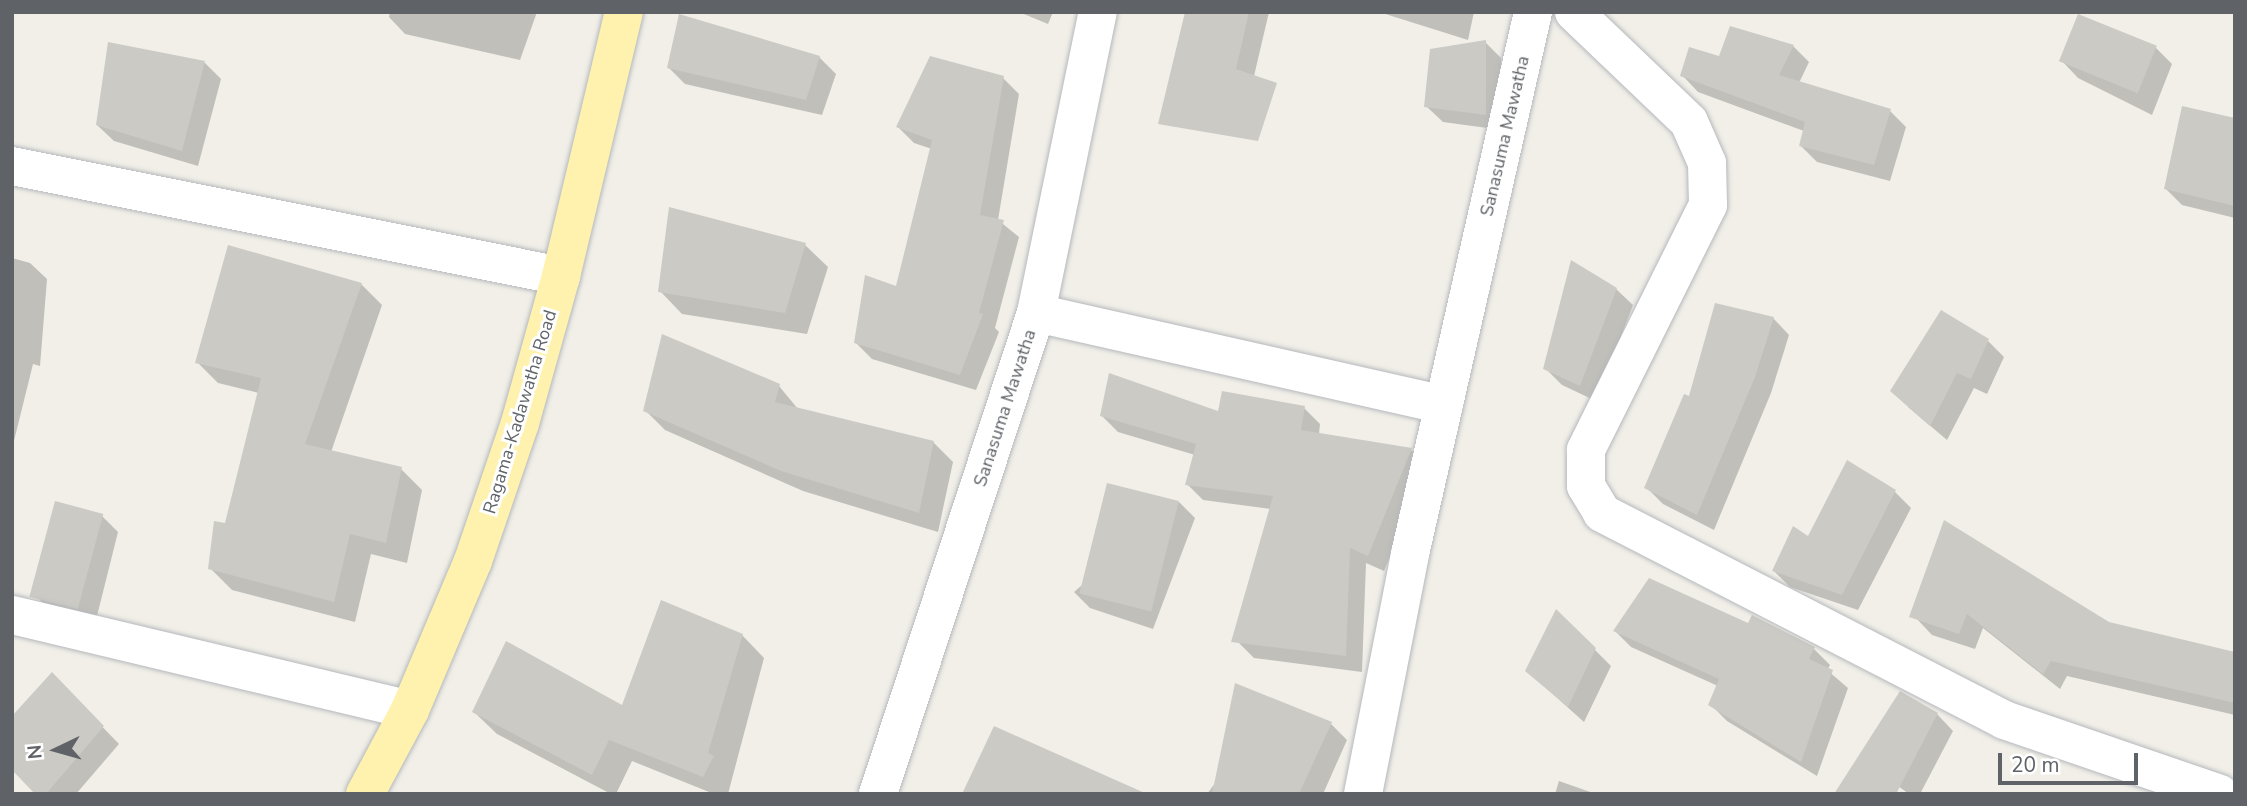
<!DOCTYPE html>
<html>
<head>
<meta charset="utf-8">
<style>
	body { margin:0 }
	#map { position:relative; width:2247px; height:806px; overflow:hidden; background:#f1efe8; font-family:"Nunito Sans",sans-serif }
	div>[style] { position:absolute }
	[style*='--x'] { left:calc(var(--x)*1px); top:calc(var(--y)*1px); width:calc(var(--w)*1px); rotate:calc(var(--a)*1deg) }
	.shadow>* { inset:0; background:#0003 }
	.building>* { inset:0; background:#cccac5; transform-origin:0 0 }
	.roads { filter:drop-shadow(0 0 2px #b5b8bc) drop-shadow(0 0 2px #b5b8bc) }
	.minor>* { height:38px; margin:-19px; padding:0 19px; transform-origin:19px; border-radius:19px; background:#fff }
	.primary>* { height:38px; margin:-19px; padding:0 19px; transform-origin:19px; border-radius:19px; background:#fff2af }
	span { translate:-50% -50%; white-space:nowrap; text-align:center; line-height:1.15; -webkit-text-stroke:6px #fff; paint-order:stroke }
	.street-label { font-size:18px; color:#5f6368 }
	.frame { position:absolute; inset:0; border:14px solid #5f6368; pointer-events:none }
	.north { position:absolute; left:21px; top:715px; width:70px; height:70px; -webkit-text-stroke:5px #fff; paint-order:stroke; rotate:265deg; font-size:19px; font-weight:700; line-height:28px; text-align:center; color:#5f6368 }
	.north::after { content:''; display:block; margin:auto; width:24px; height:32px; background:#5f6368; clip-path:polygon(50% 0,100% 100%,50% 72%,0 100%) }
	.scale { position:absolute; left:1998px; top:753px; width:140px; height:32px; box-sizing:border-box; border:4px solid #5f6368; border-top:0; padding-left:9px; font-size:21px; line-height:24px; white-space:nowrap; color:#5f6368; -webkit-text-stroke:5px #fff; paint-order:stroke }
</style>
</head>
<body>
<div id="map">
	<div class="shadow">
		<i style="clip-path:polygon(390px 12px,537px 12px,520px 60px,405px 34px,389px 17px)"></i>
		<i style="clip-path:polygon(1019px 12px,1053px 12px,1048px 24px)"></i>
		<i style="clip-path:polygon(1187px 12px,1269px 12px,1247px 106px)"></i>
		<i style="clip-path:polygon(1379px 12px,1474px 12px,1468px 40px)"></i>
		<i style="clip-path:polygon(1485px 42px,1501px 58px,1502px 130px,1443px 122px,1426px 106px)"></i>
		<i style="clip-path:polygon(109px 45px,205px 63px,221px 79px,198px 166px,114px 141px,97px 125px)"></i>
		<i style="clip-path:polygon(1793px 46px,1809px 62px,1799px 83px,1890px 111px,1906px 127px,1890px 181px,1817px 162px,1801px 146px,1804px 131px,1698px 92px,1682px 75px,1720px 58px)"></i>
		<i style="clip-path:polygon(2156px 48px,2172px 64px,2152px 115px,2078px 78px,2062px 61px)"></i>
		<i style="clip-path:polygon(819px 57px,836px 74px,822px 115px,685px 84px,669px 68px)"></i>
		<i style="clip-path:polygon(1003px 78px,1019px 94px,998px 220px,1019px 237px,995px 328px,999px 332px,976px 390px,872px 359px,856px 343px,897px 288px,932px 149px,914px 143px,898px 127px)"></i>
		<i style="clip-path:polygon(2235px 120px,2235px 218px,2182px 205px,2166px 189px)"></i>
		<i style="clip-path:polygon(805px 245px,828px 267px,807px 334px,682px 314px,660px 291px)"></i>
		<i style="clip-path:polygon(12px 258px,30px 263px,47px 279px,40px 366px,33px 364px,12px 449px)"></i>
		<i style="clip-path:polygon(361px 284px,382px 305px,331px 452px,401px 469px,422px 490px,407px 563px,371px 554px,355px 622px,232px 590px,210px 568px,226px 525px,259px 393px,218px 383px,197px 362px)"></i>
		<i style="clip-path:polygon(1616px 289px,1633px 305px,1596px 401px,1562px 385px,1545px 368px)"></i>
		<i style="clip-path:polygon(1773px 318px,1789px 335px,1771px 393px,1714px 530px,1663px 504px,1646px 487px,1690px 399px)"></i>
		<i style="clip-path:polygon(1988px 341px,2004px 357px,1987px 394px,1974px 388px,1947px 440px,1908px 407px)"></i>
		<i style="clip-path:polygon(779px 386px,798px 409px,933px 442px,953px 462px,938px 532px,803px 491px,665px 430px,645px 410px)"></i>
		<i style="clip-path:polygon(1304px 408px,1320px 424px,1319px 434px,1411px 450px,1427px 466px,1384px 571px,1366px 563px,1362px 672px,1254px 658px,1238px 642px,1271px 509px,1203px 500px,1187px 484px,1195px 455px,1118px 432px,1102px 416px)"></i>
		<i style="clip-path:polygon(1848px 462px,1895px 492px,1911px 508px,1858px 610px,1790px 587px,1774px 571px,1808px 539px)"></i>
		<i style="clip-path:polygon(1179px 502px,1195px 518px,1153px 629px,1090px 608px,1074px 592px)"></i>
		<i style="clip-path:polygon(102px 516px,118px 532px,95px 624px,53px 614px,37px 597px)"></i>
		<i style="clip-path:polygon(1916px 604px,2108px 623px,2235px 655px,2235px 715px,2067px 676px,2060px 689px,1983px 628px,1975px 649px,1932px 635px,1916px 618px)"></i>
		<i style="clip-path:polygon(1556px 611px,1611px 666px,1584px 722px,1527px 671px)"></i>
		<i style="clip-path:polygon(1615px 631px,1814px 649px,1830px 665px,1827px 670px,1848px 688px,1817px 776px,1727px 721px,1711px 705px,1718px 686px,1631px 647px)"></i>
		<i style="clip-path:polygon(742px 635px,764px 658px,728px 794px,714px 794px,632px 761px,616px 794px,611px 794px,497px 734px,474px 712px,623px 708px)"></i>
		<i style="clip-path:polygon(52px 675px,119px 744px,76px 794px,38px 794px)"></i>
		<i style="clip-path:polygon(1937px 714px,1953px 731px,1920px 794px,1909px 794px,1887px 778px)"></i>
		<i style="clip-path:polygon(1331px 724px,1347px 740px,1323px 794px,1207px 794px,1216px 782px)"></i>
		<i style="clip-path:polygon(1559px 781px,1596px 794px,1555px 794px)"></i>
	</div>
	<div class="building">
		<i style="clip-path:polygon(1185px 12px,1249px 12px,1236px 69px,1277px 83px,1258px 141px,1158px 124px)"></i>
		<i style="clip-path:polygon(679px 14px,820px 56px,806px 100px,667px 68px)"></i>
		<i style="left:2078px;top:14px;width:85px;height:51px;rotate:22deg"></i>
		<i style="clip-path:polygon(1730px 26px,1794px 45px,1779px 75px,1891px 109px,1874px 165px,1799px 146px,1805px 122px,1680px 76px,1689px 47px,1719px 56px)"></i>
		<i style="clip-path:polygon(1486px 40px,1486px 115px,1424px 107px,1430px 49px)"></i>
		<i style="clip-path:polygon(108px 42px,205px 61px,182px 151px,96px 125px)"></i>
		<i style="clip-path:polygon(930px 56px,1004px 76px,980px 215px,1004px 220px,979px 313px,983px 314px,960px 375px,854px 343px,865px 275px,896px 286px,932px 140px,896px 127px)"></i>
		<i style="clip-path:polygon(2182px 106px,2235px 118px,2235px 206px,2164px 189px)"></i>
		<i style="clip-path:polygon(669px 207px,806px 243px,785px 313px,658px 292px)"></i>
		<i style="clip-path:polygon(228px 245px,362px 283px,305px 444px,402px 467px,386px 543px,350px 534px,334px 602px,208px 569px,214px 521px,225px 523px,261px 378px,195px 363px)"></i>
		<i style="clip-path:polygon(1571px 260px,1617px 288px,1580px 386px,1543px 369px)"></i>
		<i style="clip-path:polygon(1715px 303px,1774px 317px,1755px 377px,1697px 515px,1644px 488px,1684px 394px,1689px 396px)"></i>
		<i style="clip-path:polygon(1941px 310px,1989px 339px,1971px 379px,1957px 373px,1930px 426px,1890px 391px)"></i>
		<i style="clip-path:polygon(662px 334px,780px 384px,775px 402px,934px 441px,919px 513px,781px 471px,643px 411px)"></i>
		<i style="clip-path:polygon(1109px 373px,1218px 411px,1222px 391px,1305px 406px,1301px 430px,1412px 448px,1368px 556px,1350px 548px,1346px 656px,1231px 642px,1273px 496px,1185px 485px,1196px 444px,1100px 416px)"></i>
		<i style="clip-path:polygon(1847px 460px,1896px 490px,1842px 595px,1772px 571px,1793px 526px,1808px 536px)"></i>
		<i style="left:1107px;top:483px;width:74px;height:114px;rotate:14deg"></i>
		<i style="left:55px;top:501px;width:50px;height:99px;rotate:15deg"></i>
		<i style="clip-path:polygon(1944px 520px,2109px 622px,2235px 652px,2235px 703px,2051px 661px,2043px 674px,1967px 614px,1959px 634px,1909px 617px)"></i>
		<i style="clip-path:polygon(1649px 578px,1748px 623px,1752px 615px,1815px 647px,1809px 659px,1833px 670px,1801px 762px,1708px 705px,1719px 679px,1613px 631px)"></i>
		<i style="clip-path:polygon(661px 600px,743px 634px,708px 753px,714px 756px,703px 777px,609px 740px,592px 775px,472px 712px,506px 641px,622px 705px)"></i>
		<i style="clip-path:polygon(1556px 609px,1596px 648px,1568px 707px,1525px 671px)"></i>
		<i style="clip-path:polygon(52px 672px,104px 726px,46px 794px,35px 794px,12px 770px,12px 716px)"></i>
		<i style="clip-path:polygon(1235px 683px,1332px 722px,1299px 794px,1212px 794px)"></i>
		<i style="clip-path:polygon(1900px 691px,1938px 713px,1896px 794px,1834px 794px)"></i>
		<i style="clip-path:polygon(994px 726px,1147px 794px,962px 794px)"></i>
	</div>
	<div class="roads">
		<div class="minor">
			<i style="--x:1574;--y:12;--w:159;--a:43.7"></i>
			<i style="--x:1689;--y:122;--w:45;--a:66.3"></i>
			<i style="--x:1707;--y:163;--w:42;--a:88.6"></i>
			<i style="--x:1708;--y:205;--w:274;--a:116.5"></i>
			<i style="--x:1586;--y:450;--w:36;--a:90"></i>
			<i style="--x:1586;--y:486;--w:31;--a:59"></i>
			<i style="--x:1602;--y:513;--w:452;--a:27.2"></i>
			<i style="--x:2004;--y:720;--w:228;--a:18.9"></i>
			<i style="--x:12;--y:166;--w:560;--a:11.33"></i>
			<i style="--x:1036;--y:313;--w:418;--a:12.7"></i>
			<i style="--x:12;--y:615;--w:409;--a:13.4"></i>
			<i style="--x:878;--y:794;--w:506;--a:-71.82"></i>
			<i style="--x:1036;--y:313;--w:307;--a:-78.4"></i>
			<i style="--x:1363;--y:794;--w:245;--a:-78.9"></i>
			<i style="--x:1410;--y:554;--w:556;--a:-77.21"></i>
		</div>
		<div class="primary">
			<i style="--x:365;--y:794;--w:95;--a:-61.8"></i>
			<i style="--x:410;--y:710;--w:162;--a:-67.1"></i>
			<i style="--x:473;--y:561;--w:146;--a:-71.2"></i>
			<i style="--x:520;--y:423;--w:153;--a:-74.4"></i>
			<i style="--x:561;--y:276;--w:271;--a:-76.6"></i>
		</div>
	</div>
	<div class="street-label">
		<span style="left:1505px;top:136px;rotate:-77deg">Sanasuma Mawatha</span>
		<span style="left:1005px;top:408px;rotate:-72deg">Sanasuma Mawatha</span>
		<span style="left:520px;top:412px;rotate:-73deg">Ragama-Kadawatha Road</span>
	</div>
	<div class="frame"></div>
	<div class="north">N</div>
	<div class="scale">20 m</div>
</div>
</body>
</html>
